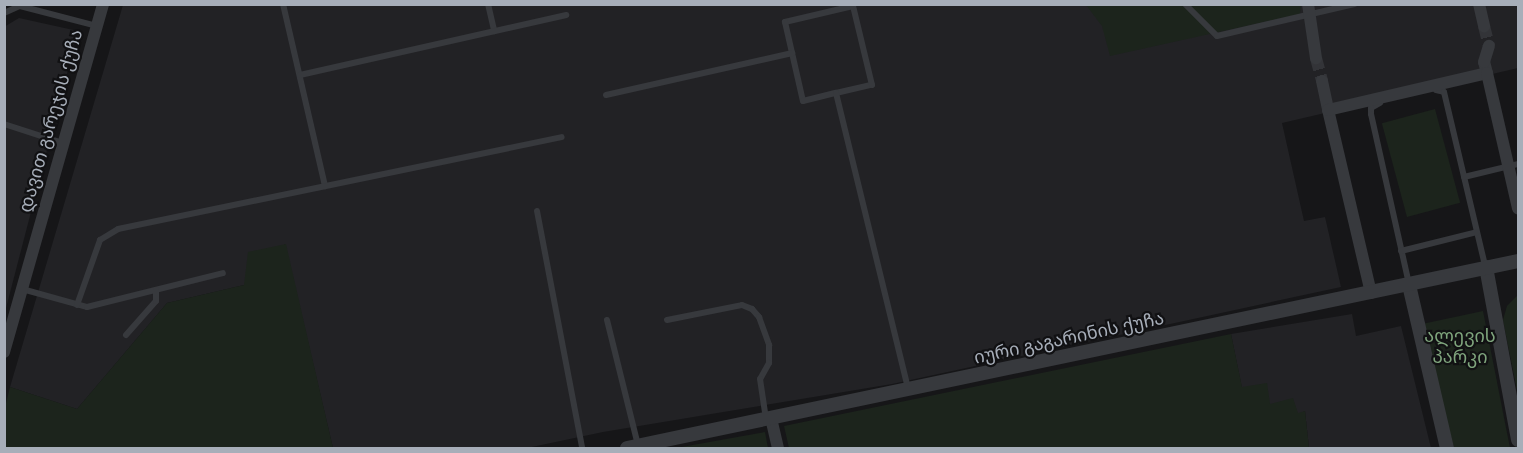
<!DOCTYPE html>
<html>
<head>
<meta charset="utf-8">
<style>
	body { margin:0 }
	#map { position:relative; width:1523px; height:453px; overflow:hidden; background:#161618; font-family:Rubik,"Noto Sans Georgian",sans-serif }
	div>[style] { position:absolute }
	[style*='--x'] { left:calc(var(--x)*1px); top:calc(var(--y)*1px); width:calc(var(--w)*1px); rotate:calc(var(--a)*1deg) }
	.built>* { inset:0; background:#222225 }
	.green>* { inset:0; background:#1c241c; transform-origin:0 0 }
	.minor-tunnel>* { height:12px; margin-top:-6px; transform-origin:0; background:repeating-linear-gradient(90deg,#333438 0 12px,transparent 0 18px) }
	.service>* { height:6px; margin:-3px; padding:0 3px; transform-origin:3px; border-radius:3px; background:#37393d }
	.minor>* { height:12px; margin:-6px; padding:0 6px; transform-origin:6px; border-radius:6px; background:#37393d }
	.tertiary>* { height:14px; margin:-7px; padding:0 7px; transform-origin:7px; border-radius:7px; background:#37393d }
	span { translate:-50% -50%; white-space:nowrap; text-align:center; line-height:1.15; -webkit-text-stroke:4.5px #111113; paint-order:stroke }
	.street-label { font-size:18px; color:#a7aeb9 }
	.park-label { font-size:18px; color:#7fa57d }
	.frame { position:absolute; inset:0; border:6px solid #a7aeb9; pointer-events:none }
</style>
</head>
<body>
<div id="map">
	<div class="built">
		<i style="clip-path:polygon(123px 5px,1518px 5px,1518px 68px,1282px 123px,1304px 221px,1325px 217px,1341px 287px,892px 384px,603px 432px,527px 448px,333px 448px,285px 244px,244px 285px,167px 303px,77px 409px,10px 387px)"></i>
		<i style="clip-path:polygon(19px 18px,78px 31px,5px 312px,4px 27px)"></i>
		<i style="clip-path:polygon(1352px 314px,1356px 336px,1401px 326px,1431px 448px,1309px 448px,1305px 411px,1298px 414px,1270px 404px,1242px 388px,1231px 334px)"></i>
	</div>
	<div class="green">
		<i style="clip-path:polygon(1086px 5px,1301px 5px,1300px 14px,1110px 56px,1102px 26px)"></i>
		<i style="left:1435px;top:109px;width:97px;height:55px;rotate:75deg"></i>
		<i style="clip-path:polygon(286px 244px,333px 448px,5px 448px,5px 407px,10px 387px,77px 409px,167px 303px,244px 285px,248px 252px)"></i>
		<i style="clip-path:polygon(1518px 295px,1518px 395px,1503px 320px,1507px 306px)"></i>
		<i style="clip-path:polygon(1483px 311px,1510px 448px,1454px 448px,1422px 324px)"></i>
		<i style="clip-path:polygon(1231px 334px,1242px 387px,1267px 383px,1270px 404px,1293px 398px,1298px 413px,1305px 411px,1309px 448px,789px 448px,784px 426px)"></i>
		<i style="clip-path:polygon(765px 432px,768px 448px,676px 448px)"></i>
	</div>
	<div class="minor-tunnel">
		<i style="--x:1484;--y:26;--w:21;--a:76"></i>
		<i style="--x:1316;--y:58;--w:24;--a:75"></i>
	</div>
	<div class="service">
		<i style="--x:283;--y:4;--w:187;--a:77"></i>
		<i style="--x:488;--y:4;--w:28;--a:77"></i>
		<i style="--x:1185;--y:4;--w:45;--a:45"></i>
		<i style="--x:1217;--y:36;--w:141;--a:-13.1"></i>
		<i style="--x:4;--y:13;--w:17;--a:-24"></i>
		<i style="--x:20;--y:6;--w:80;--a:14.6"></i>
		<i style="--x:300;--y:75;--w:273;--a:-12.7"></i>
		<i style="--x:1436;--y:90;--w:8;--a:14"></i>
		<i style="--x:1444;--y:92;--w:179;--a:76.7"></i>
		<i style="--x:836;--y:93;--w:37;--a:-13"></i>
		<i style="--x:872;--y:85;--w:81;--a:-103.5"></i>
		<i style="--x:853;--y:6;--w:70;--a:166.8"></i>
		<i style="--x:785;--y:22;--w:81;--a:77.2"></i>
		<i style="--x:803;--y:101;--w:34;--a:-14"></i>
		<i style="--x:836;--y:93;--w:305;--a:76.3"></i>
		<i style="--x:606;--y:95;--w:191;--a:-12.7"></i>
		<i style="--x:1380;--y:103;--w:10;--a:151"></i>
		<i style="--x:1371;--y:108;--w:6;--a:90"></i>
		<i style="--x:1371;--y:114;--w:174;--a:77.4"></i>
		<i style="--x:4;--y:124;--w:62;--a:17.9"></i>
		<i style="--x:1464;--y:177;--w:56;--a:-13.5"></i>
		<i style="--x:537;--y:211;--w:241;--a:79.2"></i>
		<i style="--x:1401;--y:251;--w:78;--a:-14"></i>
		<i style="--x:22;--y:289;--w:67;--a:15.5"></i>
		<i style="--x:87;--y:307;--w:140;--a:-14"></i>
		<i style="--x:77;--y:305;--w:69;--a:-70.5"></i>
		<i style="--x:100;--y:240;--w:21;--a:-31"></i>
		<i style="--x:118;--y:229;--w:453;--a:-11.7"></i>
		<i style="--x:607;--y:320;--w:129;--a:76.1"></i>
		<i style="--x:667;--y:320;--w:76;--a:-11.3"></i>
		<i style="--x:742;--y:305;--w:11;--a:22"></i>
		<i style="--x:752;--y:309;--w:11;--a:49"></i>
		<i style="--x:759;--y:317;--w:30;--a:70"></i>
		<i style="--x:769;--y:345;--w:18;--a:90"></i>
		<i style="--x:769;--y:363;--w:18;--a:119"></i>
		<i style="--x:760;--y:379;--w:40;--a:81.5"></i>
		<i style="--x:126;--y:335;--w:45;--a:-48.6"></i>
		<i style="--x:156;--y:301;--w:11;--a:-90"></i>
	</div>
	<div class="minor">
		<i style="--x:1308;--y:4;--w:55;--a:81.6"></i>
		<i style="--x:1479;--y:4;--w:23;--a:77"></i>
		<i style="--x:1487;--y:73;--w:11;--a:-105"></i>
		<i style="--x:1484;--y:62;--w:17;--a:-73"></i>
		<i style="--x:1322;--y:81;--w:30;--a:78"></i>
		<i style="--x:1371;--y:293;--w:188;--a:-103.2"></i>
		<i style="--x:1328;--y:110;--w:163;--a:-13.1"></i>
		<i style="--x:1487;--y:73;--w:139;--a:77.1"></i>
		<i style="--x:4;--y:352;--w:362;--a:-74.1"></i>
		<i style="--x:771;--y:418;--w:31;--a:77"></i>
	</div>
	<div class="tertiary">
		<i style="--x:1486;--y:267;--w:176;--a:79.5"></i>
		<i style="--x:1409;--y:285;--w:167;--a:76.9"></i>
		<i style="--x:627;--y:448;--w:910;--a:-11.85"></i>
	</div>
	<div class="street-label">
		<span style="left:51px;top:121px;rotate:-74deg">დავით გარეჯის ქუჩა</span>
		<span style="left:1069px;top:338px;rotate:-12deg">იური გაგარინის ქუჩა</span>
	</div>
	<div class="park-label">
		<span style="left:1460px;top:347px">ალევის<br>პარკი</span>
	</div>
	<div class="frame"></div>
</div>
</body>
</html>
